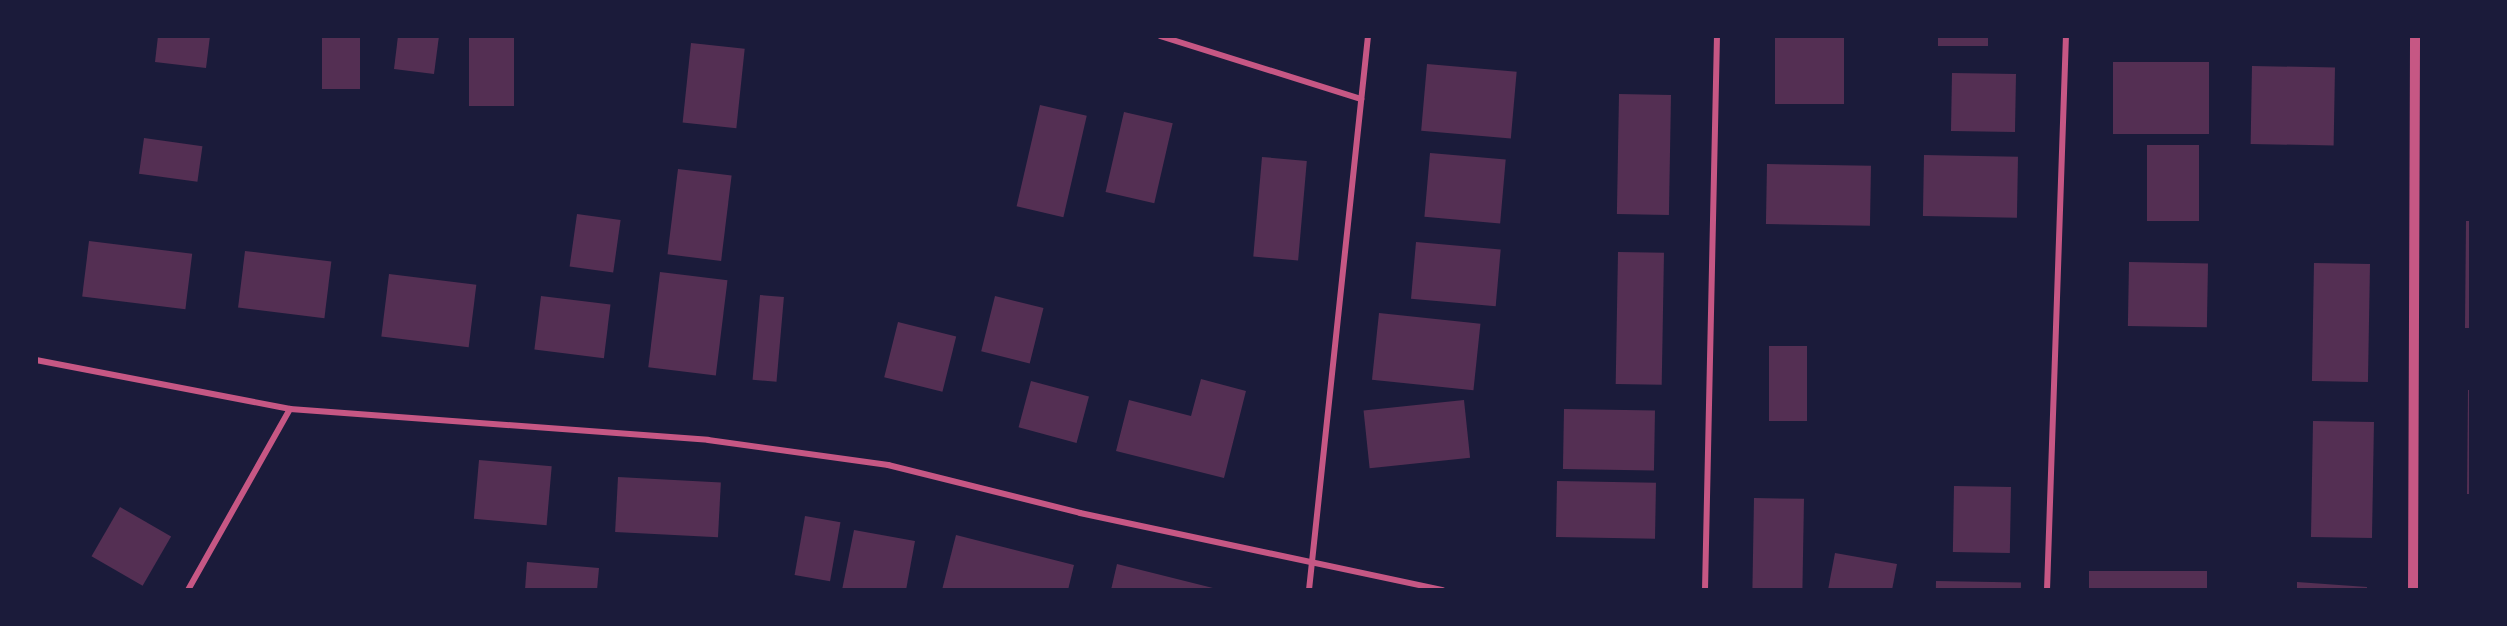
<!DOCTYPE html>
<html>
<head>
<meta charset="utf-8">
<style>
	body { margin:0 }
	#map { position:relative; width:2507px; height:626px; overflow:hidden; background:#1b1b3a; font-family:"Playfair Display",serif }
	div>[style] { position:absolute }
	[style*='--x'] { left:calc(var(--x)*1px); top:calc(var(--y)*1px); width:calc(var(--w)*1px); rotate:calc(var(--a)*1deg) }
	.building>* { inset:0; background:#542f53; transform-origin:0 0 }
	.minor>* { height:6px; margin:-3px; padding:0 3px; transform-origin:3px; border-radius:3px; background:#c65784 }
	.tertiary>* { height:10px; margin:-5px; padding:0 5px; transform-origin:5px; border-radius:5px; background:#c65784 }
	span { translate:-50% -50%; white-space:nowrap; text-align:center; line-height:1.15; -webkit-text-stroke:4.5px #1b1b3a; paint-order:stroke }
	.frame { position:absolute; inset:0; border:38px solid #1b1b3a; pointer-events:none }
</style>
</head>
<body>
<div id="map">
	<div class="building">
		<i style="clip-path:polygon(158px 36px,210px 36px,206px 68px,155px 62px)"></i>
		<i style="left:322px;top:36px;width:38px;height:53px"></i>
		<i style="clip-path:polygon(398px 36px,439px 36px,434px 74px,394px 69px)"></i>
		<i style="left:469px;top:36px;width:45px;height:70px"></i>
		<i style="left:1775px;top:36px;width:69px;height:68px"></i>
		<i style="left:1938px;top:36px;width:50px;height:10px"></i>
		<i style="left:691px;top:43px;width:54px;height:80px;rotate:6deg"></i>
		<i style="left:2113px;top:62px;width:96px;height:72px"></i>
		<i style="left:1427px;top:64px;width:90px;height:67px;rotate:5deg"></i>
		<i style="left:2252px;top:66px;width:83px;height:78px;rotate:1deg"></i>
		<i style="left:1952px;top:73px;width:64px;height:58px;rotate:1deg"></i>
		<i style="left:1619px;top:94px;width:52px;height:120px;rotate:1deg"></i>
		<i style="left:1040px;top:105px;width:48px;height:104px;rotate:13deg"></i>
		<i style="left:1124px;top:112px;width:50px;height:82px;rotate:13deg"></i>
		<i style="left:144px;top:138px;width:59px;height:36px;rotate:8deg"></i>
		<i style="left:2147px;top:145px;width:52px;height:76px"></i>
		<i style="left:1430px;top:153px;width:76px;height:64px;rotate:5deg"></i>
		<i style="left:1924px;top:155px;width:94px;height:61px;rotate:1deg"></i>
		<i style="left:1262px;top:157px;width:45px;height:100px;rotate:5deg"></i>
		<i style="left:1767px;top:164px;width:104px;height:60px;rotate:1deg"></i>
		<i style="left:678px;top:169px;width:54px;height:86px;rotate:7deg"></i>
		<i style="left:577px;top:214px;width:44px;height:53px;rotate:8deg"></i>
		<i style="clip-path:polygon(2466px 221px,2471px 221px,2471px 328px,2465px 328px)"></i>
		<i style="left:89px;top:241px;width:104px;height:56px;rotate:7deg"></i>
		<i style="left:1416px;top:242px;width:85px;height:57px;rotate:5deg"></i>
		<i style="left:245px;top:251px;width:87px;height:57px;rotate:7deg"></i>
		<i style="left:1618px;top:252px;width:46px;height:132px;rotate:1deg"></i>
		<i style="left:2129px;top:262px;width:79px;height:64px;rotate:1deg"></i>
		<i style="left:2314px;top:263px;width:56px;height:118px;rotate:1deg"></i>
		<i style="left:660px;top:272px;width:68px;height:96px;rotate:7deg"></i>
		<i style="left:389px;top:274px;width:88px;height:63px;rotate:7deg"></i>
		<i style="left:760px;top:295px;width:24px;height:85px;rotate:5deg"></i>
		<i style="left:541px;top:296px;width:70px;height:54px;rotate:7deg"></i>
		<i style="left:995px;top:296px;width:50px;height:57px;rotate:14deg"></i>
		<i style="left:1379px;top:313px;width:102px;height:67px;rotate:6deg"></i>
		<i style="left:898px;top:322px;width:60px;height:57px;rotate:14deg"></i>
		<i style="left:1769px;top:346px;width:38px;height:75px"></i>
		<i style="clip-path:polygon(1201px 379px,1246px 391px,1224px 478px,1116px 451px,1129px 400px,1191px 416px)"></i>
		<i style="left:1031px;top:381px;width:60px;height:48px;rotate:15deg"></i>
		<i style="clip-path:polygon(2468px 390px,2471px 390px,2471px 494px,2467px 494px)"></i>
		<i style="left:1464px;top:400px;width:58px;height:101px;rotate:84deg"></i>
		<i style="left:1564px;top:409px;width:91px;height:60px;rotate:1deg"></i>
		<i style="left:2313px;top:421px;width:61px;height:116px;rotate:1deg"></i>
		<i style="left:479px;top:460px;width:73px;height:59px;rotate:5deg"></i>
		<i style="left:618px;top:477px;width:103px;height:55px;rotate:3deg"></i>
		<i style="left:1557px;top:481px;width:99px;height:56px;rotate:1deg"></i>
		<i style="left:1954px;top:486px;width:57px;height:66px;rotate:1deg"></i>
		<i style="left:1754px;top:498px;width:50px;height:92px;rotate:1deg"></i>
		<i style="left:120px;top:507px;width:59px;height:57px;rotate:30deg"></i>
		<i style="left:805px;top:516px;width:36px;height:60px;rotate:10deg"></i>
		<i style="clip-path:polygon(854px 530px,915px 541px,906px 590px,842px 590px)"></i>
		<i style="clip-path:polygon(956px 535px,1074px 565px,1068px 590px,942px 590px)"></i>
		<i style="clip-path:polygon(1835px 553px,1897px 564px,1892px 590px,1828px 590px)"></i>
		<i style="clip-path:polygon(527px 562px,599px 568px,597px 590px,525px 590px)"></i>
		<i style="clip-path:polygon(1117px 564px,1217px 589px,1217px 590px,1111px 590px)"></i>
		<i style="left:2089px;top:571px;width:118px;height:19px"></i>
		<i style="left:1936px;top:581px;width:85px;height:9px;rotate:1deg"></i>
		<i style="clip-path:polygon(2297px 582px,2367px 587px,2367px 590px,2297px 590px)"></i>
	</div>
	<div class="minor">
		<i style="--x:1160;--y:36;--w:211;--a:17.4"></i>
		<i style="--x:36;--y:360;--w:259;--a:10.9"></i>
		<i style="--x:290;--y:409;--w:419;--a:4.2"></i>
		<i style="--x:708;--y:440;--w:182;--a:7.9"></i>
		<i style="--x:888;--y:465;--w:198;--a:14"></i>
		<i style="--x:1080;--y:513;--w:371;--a:12"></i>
		<i style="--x:188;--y:590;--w:208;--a:-60.6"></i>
		<i style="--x:1309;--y:590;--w:557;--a:-83.92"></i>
		<i style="--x:1705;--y:590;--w:554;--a:-88.76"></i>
		<i style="--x:2047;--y:590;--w:554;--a:-88.04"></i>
	</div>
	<div class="tertiary">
		<i style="--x:2413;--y:590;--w:554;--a:-89.79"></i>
	</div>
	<div class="frame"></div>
</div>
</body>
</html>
